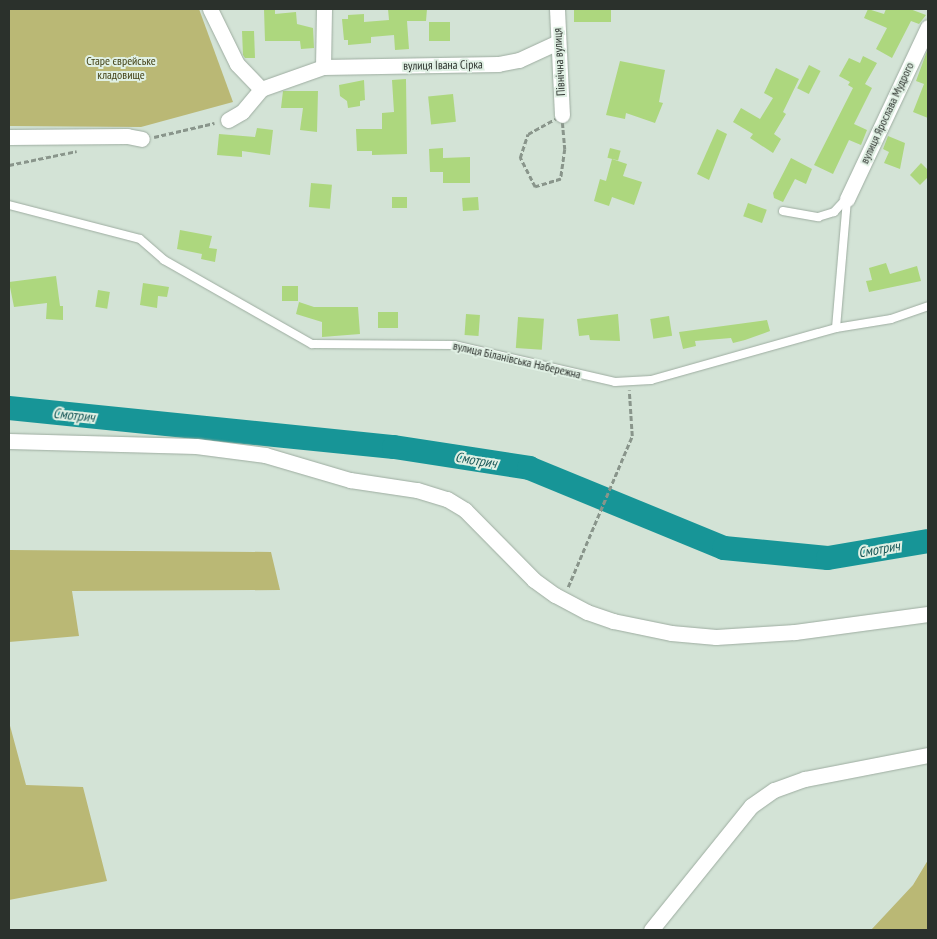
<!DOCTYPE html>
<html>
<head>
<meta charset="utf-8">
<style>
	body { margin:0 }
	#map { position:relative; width:937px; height:939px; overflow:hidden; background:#d3e3d6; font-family:"PT Sans Narrow",sans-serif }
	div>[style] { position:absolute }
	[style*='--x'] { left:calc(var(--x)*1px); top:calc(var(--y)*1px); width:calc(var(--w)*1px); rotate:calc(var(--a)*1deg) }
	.green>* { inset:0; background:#bab875 }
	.river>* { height:24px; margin:-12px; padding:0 12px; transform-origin:12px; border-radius:12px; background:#179597 }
	.building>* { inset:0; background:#add77e; transform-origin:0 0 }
	.path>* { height:2.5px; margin-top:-1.25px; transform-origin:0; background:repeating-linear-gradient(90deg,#89958b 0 5px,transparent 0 7.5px) }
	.roads { filter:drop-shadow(0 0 1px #9daca0) drop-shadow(0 0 1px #9daca0) }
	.service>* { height:8px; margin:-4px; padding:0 4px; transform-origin:4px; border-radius:4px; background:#fff }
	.minor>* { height:15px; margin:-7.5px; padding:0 7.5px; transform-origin:7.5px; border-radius:7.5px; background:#fff }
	span { translate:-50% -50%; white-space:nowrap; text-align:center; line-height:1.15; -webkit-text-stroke:4px #e0f0e4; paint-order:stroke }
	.park-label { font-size:12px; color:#454419 }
	.street-label { font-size:12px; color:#2b312c }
	.water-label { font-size:14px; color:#1a5959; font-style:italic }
	.frame { position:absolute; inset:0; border:10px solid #2b312c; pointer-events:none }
</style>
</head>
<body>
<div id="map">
	<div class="green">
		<i style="clip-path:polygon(9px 9px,199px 9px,233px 102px,141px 127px,9px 126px)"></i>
		<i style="clip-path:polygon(9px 550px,271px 552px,280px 590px,72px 591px,79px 636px,9px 642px)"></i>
		<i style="clip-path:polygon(9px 722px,26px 785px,83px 787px,107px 881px,9px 900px)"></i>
		<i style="clip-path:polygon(928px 860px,928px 930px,871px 930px,913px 885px)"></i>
	</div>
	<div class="river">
		<i style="--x:9;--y:408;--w:387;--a:5.8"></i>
		<i style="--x:394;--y:447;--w:137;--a:8.8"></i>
		<i style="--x:529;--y:468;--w:211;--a:22.3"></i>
		<i style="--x:724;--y:548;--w:104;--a:5.5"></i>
		<i style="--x:828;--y:558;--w:101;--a:-9.6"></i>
	</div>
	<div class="building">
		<i style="clip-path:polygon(264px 9px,275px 9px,275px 14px,296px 12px,297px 24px,313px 28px,314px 48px,301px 49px,300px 41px,265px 41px)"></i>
		<i style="clip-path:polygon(388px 9px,427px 9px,426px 21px,407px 21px,409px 49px,395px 50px,394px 35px,371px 37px,371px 43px,348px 45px,348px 40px,344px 40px,342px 19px,348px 19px,348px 15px,364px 14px,364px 22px,389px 20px)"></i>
		<i style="left:574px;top:9px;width:37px;height:13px"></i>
		<i style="clip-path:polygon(868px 9px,884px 14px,886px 9px,910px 9px,926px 15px,919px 24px,911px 21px,892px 58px,876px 49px,887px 28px,864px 18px)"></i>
		<i style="left:450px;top:22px;width:19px;height:21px;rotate:90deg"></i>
		<i style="clip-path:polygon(242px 31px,254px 31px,255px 58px,245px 58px,243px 55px)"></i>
		<i style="clip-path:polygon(927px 51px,928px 52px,928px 118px,913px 112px,924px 84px,916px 81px)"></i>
		<i style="clip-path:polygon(863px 56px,877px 63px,865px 84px,872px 88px,854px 124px,867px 130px,861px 145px,849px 140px,833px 174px,814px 165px,853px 88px,848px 85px,850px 82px,839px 76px,849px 58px,860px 63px)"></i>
		<i style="clip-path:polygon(620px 61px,665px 70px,659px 102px,663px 103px,655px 123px,626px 113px,625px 119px,606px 115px)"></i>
		<i style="left:809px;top:65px;width:13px;height:26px;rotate:27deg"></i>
		<i style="clip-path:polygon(776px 68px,799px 79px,783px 112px,786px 114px,774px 134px,781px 139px,773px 153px,750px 138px,753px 134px,733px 122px,741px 108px,760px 119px,773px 98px,764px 93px)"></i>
		<i style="clip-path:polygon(406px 79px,407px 154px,372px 155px,372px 151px,357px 151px,356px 129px,382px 129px,382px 113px,394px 112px,392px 80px)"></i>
		<i style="clip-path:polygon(364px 80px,365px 100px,360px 101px,360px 106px,348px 108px,347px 101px,340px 96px,339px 85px)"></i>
		<i style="clip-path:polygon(283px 91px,318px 91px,317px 132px,300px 130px,303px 108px,281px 108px)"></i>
		<i style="left:453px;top:94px;width:28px;height:25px;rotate:84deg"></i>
		<i style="clip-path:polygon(257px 128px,273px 130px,270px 155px,242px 151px,242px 157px,217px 155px,219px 134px,255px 137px)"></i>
		<i style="clip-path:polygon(717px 129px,727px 134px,709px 180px,697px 174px)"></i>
		<i style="clip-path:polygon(888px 136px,905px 143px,900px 169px,884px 163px,889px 152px,883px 149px)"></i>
		<i style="clip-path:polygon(443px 148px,443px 158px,470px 157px,470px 183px,443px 183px,443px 172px,430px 172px,429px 149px)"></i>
		<i style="left:610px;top:148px;width:11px;height:10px;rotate:15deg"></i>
		<i style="clip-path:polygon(791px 158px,812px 169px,806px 184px,795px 179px,783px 202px,774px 198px,773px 193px)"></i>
		<i style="clip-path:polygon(612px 159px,627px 164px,623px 176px,642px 182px,634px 205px,612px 197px,609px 206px,594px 201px,600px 179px,606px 181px)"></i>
		<i style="clip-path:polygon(921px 163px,928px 170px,928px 177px,920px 185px,910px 175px)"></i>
		<i style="left:311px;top:183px;width:21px;height:24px;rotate:5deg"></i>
		<i style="left:392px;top:197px;width:15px;height:11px"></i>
		<i style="left:478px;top:197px;width:13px;height:16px;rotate:86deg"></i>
		<i style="left:748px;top:203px;width:20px;height:14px;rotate:20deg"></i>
		<i style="clip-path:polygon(180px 230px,212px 236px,209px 248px,217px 249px,215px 262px,201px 259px,202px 254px,177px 249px)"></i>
		<i style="clip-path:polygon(886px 263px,890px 274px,917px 266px,921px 281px,869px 292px,866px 281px,872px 280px,869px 268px)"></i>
		<i style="clip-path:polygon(56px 276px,60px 306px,63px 306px,63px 320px,46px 319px,47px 303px,14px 307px,9px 282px)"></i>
		<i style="clip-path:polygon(143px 283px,169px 287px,167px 297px,158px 296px,157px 308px,140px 305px)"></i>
		<i style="left:298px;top:286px;width:15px;height:16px;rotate:90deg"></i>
		<i style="left:98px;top:290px;width:12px;height:17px;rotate:9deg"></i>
		<i style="clip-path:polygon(299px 302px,314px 307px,358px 307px,360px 334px,322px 337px,322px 322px,296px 314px)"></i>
		<i style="left:378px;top:312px;width:20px;height:16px"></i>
		<i style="left:466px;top:314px;width:14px;height:21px;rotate:4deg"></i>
		<i style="clip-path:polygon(618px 314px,620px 341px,590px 340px,589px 335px,579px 336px,577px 319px)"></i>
		<i style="left:669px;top:316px;width:20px;height:19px;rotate:81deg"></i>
		<i style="left:518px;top:317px;width:26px;height:31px;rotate:4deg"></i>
		<i style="clip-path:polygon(767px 320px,770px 331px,745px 340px,733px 343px,731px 338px,695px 341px,696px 346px,683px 349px,679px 332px)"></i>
	</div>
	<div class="path">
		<i style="--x:562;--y:115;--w:34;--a:85"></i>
		<i style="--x:565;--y:149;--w:30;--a:98"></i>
		<i style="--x:561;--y:179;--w:27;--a:163"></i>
		<i style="--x:535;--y:187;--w:33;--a:-117"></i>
		<i style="--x:520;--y:158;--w:25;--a:-72"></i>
		<i style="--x:528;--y:134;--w:39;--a:-29"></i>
		<i style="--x:154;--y:137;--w:62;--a:-13.1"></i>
		<i style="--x:9;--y:165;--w:69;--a:-11.6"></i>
		<i style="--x:568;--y:587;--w:164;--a:-67"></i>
		<i style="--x:632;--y:436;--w:46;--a:-93.7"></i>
	</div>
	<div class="roads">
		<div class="service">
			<i style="--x:9;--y:205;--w:135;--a:14.5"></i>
			<i style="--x:140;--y:239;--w:32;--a:41"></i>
			<i style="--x:164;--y:260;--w:170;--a:29.6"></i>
			<i style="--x:312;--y:344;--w:142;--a:0.4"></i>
			<i style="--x:454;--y:345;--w:165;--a:12.9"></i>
			<i style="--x:615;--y:382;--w:36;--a:-3"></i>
			<i style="--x:651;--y:380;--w:192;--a:-15.7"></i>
			<i style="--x:836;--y:328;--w:56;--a:-9.3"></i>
			<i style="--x:891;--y:319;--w:39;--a:-19"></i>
			<i style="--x:783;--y:211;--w:36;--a:10"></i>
			<i style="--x:818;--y:217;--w:17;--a:-17"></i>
			<i style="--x:834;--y:212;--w:16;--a:-47"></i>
			<i style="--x:836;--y:328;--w:129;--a:-85.1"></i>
		</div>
		<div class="minor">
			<i style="--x:210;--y:9;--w:61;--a:63.9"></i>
			<i style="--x:237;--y:64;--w:35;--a:46"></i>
			<i style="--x:557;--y:9;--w:106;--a:87.3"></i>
			<i style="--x:323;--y:67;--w:58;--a:-89"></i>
			<i style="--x:228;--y:120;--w:16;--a:-30"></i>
			<i style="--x:242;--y:112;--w:30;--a:-50"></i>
			<i style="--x:261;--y:89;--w:66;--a:-19.5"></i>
			<i style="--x:323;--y:67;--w:175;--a:-1"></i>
			<i style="--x:498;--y:64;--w:21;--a:-11"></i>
			<i style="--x:519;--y:60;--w:43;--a:-24.8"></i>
			<i style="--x:9;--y:137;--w:118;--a:-0.5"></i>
			<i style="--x:127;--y:136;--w:15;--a:11"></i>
			<i style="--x:847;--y:199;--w:190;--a:-64.8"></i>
			<i style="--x:9;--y:441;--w:187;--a:1.5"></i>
			<i style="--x:196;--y:446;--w:70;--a:7.4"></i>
			<i style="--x:265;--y:455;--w:89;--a:16.4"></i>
			<i style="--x:350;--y:480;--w:68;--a:8.5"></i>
			<i style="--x:417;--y:490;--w:31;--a:17"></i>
			<i style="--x:447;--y:499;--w:21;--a:31"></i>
			<i style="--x:465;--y:510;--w:98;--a:45.4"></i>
			<i style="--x:534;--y:580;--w:26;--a:36"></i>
			<i style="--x:555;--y:595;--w:36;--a:28"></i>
			<i style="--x:587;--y:612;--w:28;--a:19"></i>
			<i style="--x:613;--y:621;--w:59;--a:11.7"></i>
			<i style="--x:671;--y:633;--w:45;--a:5.1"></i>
			<i style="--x:716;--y:637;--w:79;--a:-3.6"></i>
			<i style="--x:795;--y:632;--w:134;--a:-7.7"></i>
			<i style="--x:651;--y:930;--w:159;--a:-51.1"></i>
			<i style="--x:751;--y:806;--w:28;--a:-35"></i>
			<i style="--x:774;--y:790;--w:33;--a:-20"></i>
			<i style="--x:805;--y:779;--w:125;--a:-11"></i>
		</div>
	</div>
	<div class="park-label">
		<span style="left:121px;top:68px">Старе єврейське<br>кладовище</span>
	</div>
	<div class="street-label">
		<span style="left:559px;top:62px;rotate:-93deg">Північна вулиця</span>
		<span style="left:443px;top:65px;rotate:-1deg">вулиця Івана Сірка</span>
		<span style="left:887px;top:113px;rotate:-65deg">вулиця Ярослава Мудрого</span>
		<span style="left:517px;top:360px;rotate:13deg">вулиця Біланівська Набережна</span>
	</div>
	<div class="water-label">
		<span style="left:74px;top:415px;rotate:6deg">Смотрич</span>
		<span style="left:476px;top:460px;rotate:9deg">Смотрич</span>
		<span style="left:879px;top:549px;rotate:-10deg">Смотрич</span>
	</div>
	<div class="frame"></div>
</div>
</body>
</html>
